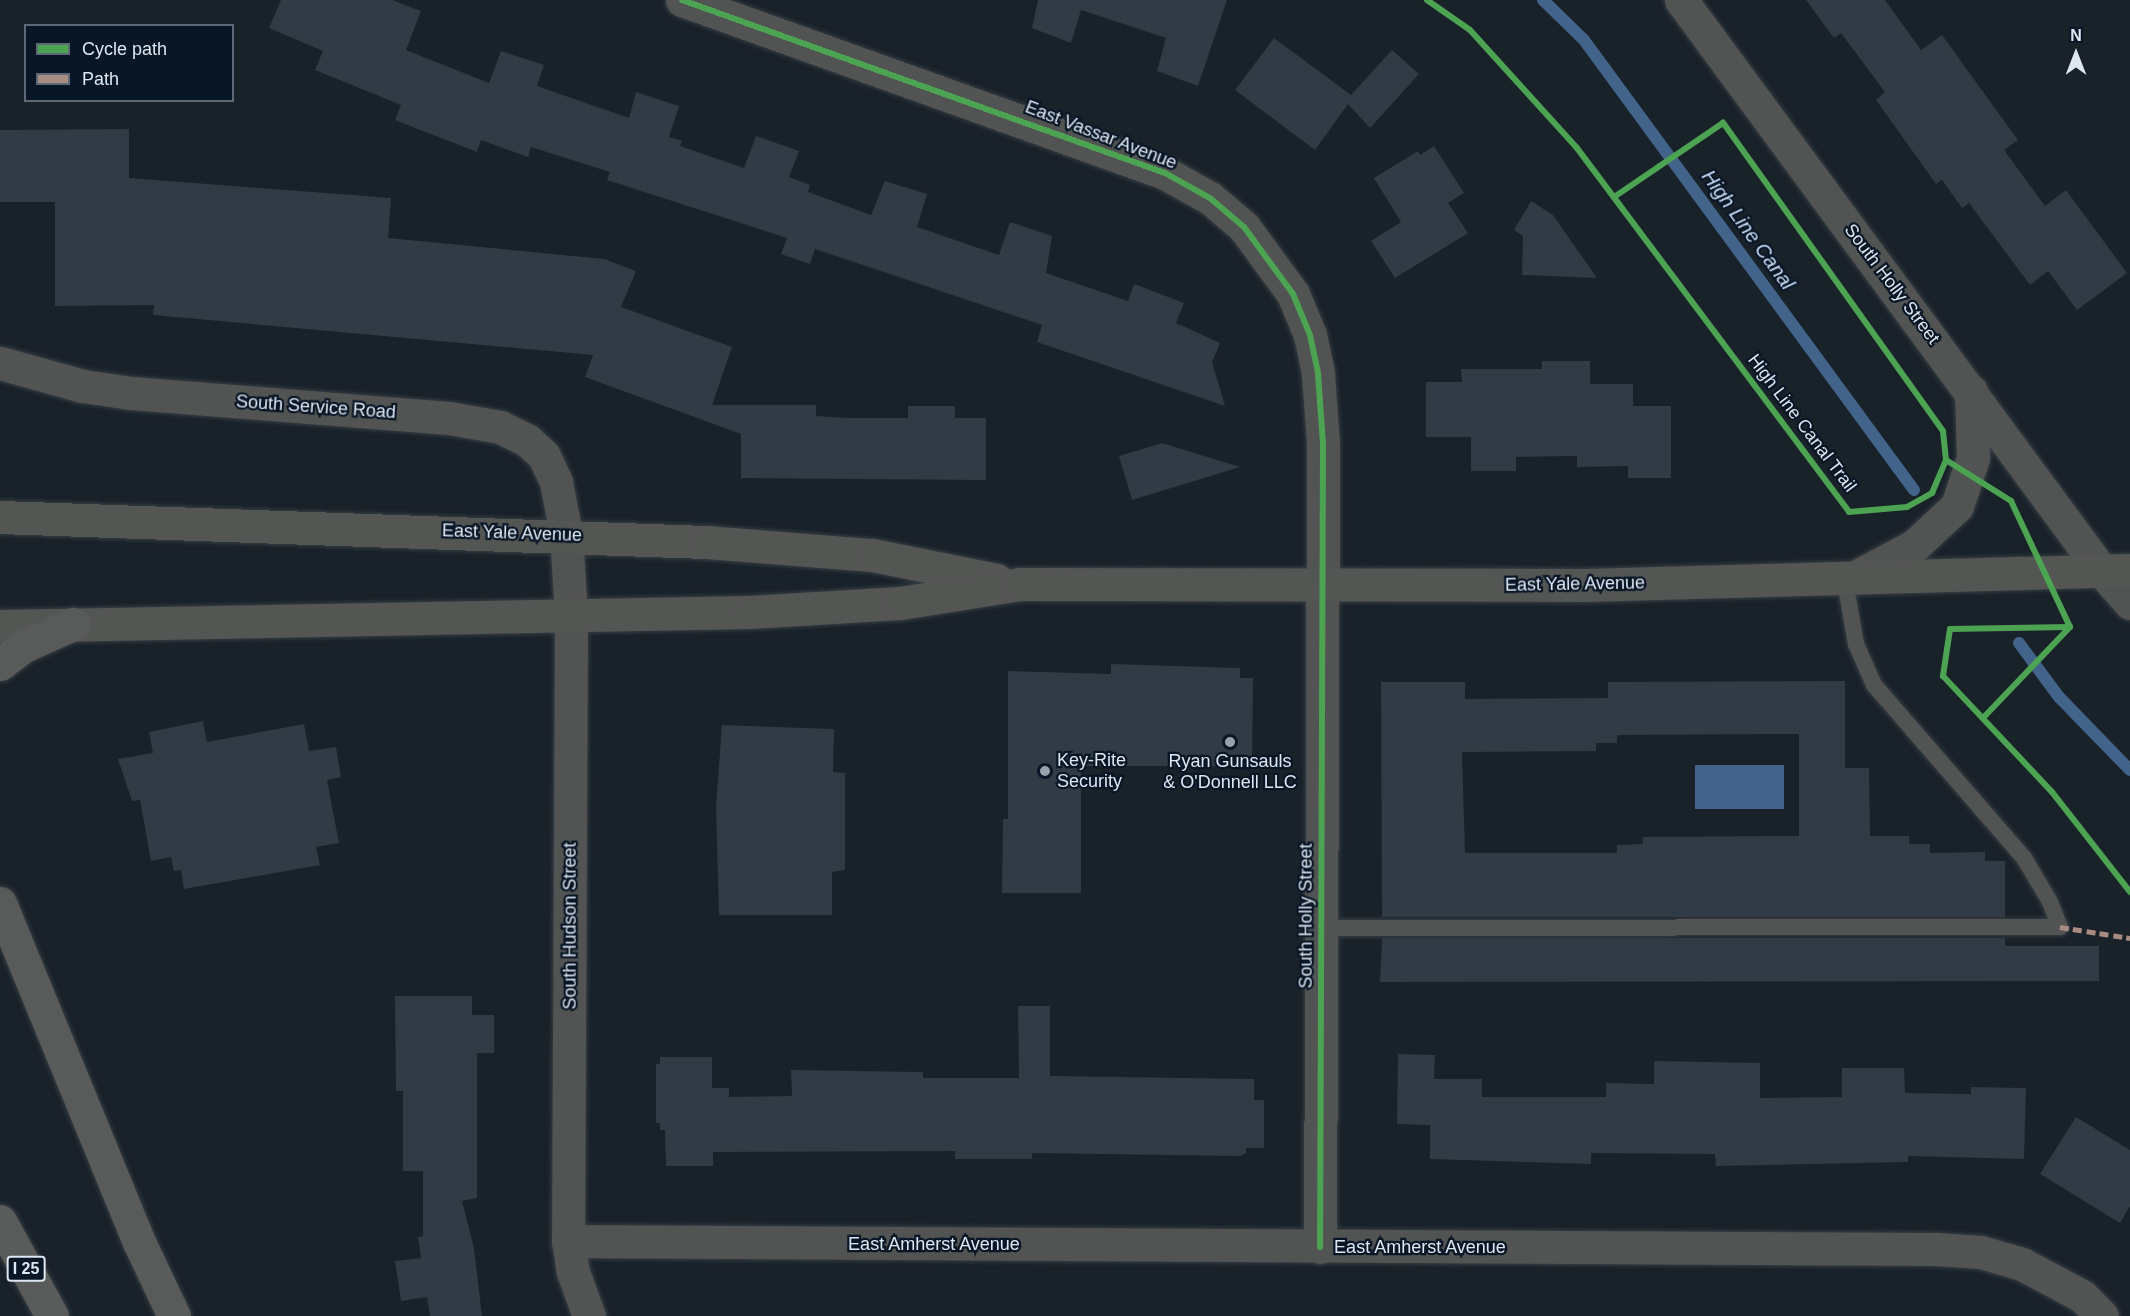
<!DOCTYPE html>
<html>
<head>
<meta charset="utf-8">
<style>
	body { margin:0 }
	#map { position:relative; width:2130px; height:1316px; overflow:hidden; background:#192129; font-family:Arial,sans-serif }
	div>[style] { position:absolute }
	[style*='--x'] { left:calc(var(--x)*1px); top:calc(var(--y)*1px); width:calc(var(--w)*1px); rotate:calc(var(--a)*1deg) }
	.water>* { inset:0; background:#42648b; transform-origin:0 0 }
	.stream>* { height:12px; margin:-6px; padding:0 6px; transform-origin:6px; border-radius:6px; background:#42648b }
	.building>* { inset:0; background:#303b45 }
	.roads { filter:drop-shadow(0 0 2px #363d43) drop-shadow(0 0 2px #363d43) }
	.service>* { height:16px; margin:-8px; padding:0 8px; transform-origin:8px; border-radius:8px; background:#515452 }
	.minor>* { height:33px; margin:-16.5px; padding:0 16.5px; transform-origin:16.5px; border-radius:16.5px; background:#515452 }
	.tertiary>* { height:33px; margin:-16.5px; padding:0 16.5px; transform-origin:16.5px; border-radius:16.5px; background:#515452 }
	.secondary>* { height:33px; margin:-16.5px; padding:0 16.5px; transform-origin:16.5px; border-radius:16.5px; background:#545654 }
	.motorway>* { height:33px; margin:-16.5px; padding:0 16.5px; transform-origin:16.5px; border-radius:16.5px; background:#585b59 }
	.quiet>* { height:4.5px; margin-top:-2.25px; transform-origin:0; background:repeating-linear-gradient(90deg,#a88b81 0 9px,transparent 0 13.5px) }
	.cycleway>* { height:6px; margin:-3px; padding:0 3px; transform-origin:3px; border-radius:3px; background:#4ca352 }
	.dots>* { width:16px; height:16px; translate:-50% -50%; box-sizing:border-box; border:3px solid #091626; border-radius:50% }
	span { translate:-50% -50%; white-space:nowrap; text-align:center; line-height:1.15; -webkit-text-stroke:4.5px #091626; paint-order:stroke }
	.shield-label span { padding:2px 4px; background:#091626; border:2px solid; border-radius:4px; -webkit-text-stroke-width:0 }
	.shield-label { font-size:16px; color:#dde6f1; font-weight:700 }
	.street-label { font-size:18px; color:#dde6f1 }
	.poi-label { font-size:18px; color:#dde6f1 }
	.left { translate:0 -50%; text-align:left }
	.water-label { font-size:20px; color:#c6dcf6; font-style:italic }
	.legend { position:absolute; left:24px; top:24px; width:210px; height:78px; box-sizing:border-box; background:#091626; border:2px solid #5e6977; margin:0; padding:8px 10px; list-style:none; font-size:18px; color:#dde6f1 }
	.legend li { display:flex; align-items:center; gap:12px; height:30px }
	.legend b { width:30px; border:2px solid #5e6977 }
	.north { position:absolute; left:2046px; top:24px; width:60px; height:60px; -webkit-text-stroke:4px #091626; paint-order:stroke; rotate:0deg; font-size:16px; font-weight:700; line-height:24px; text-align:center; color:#dde6f1 }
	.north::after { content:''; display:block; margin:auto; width:21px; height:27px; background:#dde6f1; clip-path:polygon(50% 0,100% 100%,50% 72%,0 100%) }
</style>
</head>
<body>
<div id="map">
	<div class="water">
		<i style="left:1695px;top:765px;width:89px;height:44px"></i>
	</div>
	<div class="stream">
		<i style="--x:1543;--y:0;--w:57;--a:44.3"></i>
		<i style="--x:1584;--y:40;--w:558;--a:53.75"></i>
		<i style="--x:2019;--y:643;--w:67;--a:53.5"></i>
		<i style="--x:2059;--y:697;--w:102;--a:45.8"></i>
	</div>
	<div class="building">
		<i style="clip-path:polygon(281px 0,392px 0,421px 11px,406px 50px,489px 83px,501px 51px,544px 65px,537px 86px,629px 118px,636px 92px,679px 106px,669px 137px,682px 141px,680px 146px,744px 168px,756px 136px,799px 151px,789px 177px,810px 185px,808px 192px,871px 215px,885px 181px,927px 194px,917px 227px,999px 255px,1010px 222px,1052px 236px,1046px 273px,1128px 301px,1134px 284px,1184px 303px,1176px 323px,1220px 343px,1212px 362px,1225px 406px,1037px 342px,1042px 325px,815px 249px,810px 264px,781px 254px,787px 238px,607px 180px,610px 172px,531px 147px,528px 157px,481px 140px,477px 152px,395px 120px,401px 105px,315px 70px,323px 51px,269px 28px)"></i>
		<i style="clip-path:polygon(1038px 0,1227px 0,1198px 86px,1157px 71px,1166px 38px,1081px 10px,1071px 43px,1032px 28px)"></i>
		<i style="clip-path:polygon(1806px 0,1885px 0,1921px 50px,1942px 35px,2018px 140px,2004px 150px,2045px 206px,2066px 190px,2127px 273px,2077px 310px,2048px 271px,2030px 285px,1969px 203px,1962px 208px,1942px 180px,1936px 184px,1876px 100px,1885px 92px,1841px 33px,1834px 38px)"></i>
		<i style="clip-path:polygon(1274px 38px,1351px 95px,1392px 50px,1419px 74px,1370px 128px,1348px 104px,1315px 150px,1235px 90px)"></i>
		<i style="clip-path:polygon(129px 129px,129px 178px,391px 198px,388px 238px,604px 259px,636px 271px,621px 307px,732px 347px,712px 405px,816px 405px,816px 416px,848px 418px,908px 418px,908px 406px,955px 406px,955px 418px,986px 418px,986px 480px,741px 478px,741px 434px,585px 377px,593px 355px,153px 315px,154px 305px,55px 306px,55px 202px,0 202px,0 130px)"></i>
		<i style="clip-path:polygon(1434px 146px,1464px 193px,1448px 203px,1468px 233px,1395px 278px,1371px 241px,1401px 222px,1374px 178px,1418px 151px,1420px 155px)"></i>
		<i style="clip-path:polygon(1531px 201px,1553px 215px,1597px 278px,1522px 275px,1523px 236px,1514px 230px)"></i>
		<i style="clip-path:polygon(1542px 361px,1590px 361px,1590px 384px,1633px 384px,1633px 406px,1671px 406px,1671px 478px,1628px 478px,1628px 466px,1577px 467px,1577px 456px,1516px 457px,1516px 471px,1471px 471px,1471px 437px,1426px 437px,1426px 382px,1462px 382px,1461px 369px,1542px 369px)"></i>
		<i style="clip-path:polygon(1162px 443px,1240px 467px,1132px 500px,1119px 456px)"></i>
		<i style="clip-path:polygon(1111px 664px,1240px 668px,1240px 678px,1253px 678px,1252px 766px,1081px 766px,1081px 893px,1002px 893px,1003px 819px,1008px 819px,1008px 671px,1111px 674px)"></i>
		<i style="clip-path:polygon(evenodd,1845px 681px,1845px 768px,1869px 768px,1870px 836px,1909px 836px,1909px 844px,1930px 844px,1930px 853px,1985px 852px,1985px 861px,2005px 861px,2005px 917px,1382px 917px,1381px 682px,1465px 682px,1465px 699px,1608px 698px,1608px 682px,1845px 681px,1799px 734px,1799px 836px,1643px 837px,1643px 844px,1617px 845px,1617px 853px,1465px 853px,1462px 752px,1596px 751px,1596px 743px,1617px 743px,1617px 735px,1799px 734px)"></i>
		<i style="clip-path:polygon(203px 721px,207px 742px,304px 724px,309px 751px,336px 747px,341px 777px,327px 780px,339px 843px,316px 847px,320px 865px,184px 889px,181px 870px,174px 871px,171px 857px,151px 861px,140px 800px,132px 801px,118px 759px,153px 753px,149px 732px)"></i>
		<i style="clip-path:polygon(722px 725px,834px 729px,833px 772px,845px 773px,845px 870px,832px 872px,832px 915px,719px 915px,716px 806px)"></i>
		<i style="clip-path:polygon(1382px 938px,2005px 938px,2005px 946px,2099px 946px,2099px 981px,1380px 982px)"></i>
		<i style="clip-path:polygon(395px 996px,472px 996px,472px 1015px,494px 1015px,494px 1053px,477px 1053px,477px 1198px,462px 1201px,474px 1248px,482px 1316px,430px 1316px,427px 1297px,401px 1301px,395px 1261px,421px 1258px,418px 1237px,423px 1236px,423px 1171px,403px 1171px,403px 1091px,396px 1091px)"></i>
		<i style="clip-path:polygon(1018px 1006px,1050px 1006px,1050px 1076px,1254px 1079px,1254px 1100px,1264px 1100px,1264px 1148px,1246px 1148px,1246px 1153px,1240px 1156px,1032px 1153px,1032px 1159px,955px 1159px,955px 1151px,713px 1152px,713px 1166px,666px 1166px,665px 1130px,660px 1130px,660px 1123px,656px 1123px,656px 1064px,660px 1064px,660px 1057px,712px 1057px,712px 1088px,729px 1088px,729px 1097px,792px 1096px,791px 1070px,923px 1072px,923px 1078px,1019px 1078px)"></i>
		<i style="clip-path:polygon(1398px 1054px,1435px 1055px,1434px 1079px,1482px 1079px,1482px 1097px,1606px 1097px,1606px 1083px,1654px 1084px,1654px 1061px,1760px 1063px,1760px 1098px,1842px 1097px,1842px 1068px,1904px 1068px,1905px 1093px,1971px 1094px,1971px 1087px,2026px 1088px,2024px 1159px,1908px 1156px,1908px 1162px,1716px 1166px,1715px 1154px,1591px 1153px,1591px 1164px,1430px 1159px,1430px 1125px,1397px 1124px)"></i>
		<i style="clip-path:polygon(2076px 1117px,2130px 1150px,2130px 1206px,2120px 1223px,2040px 1174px)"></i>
	</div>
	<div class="roads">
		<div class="service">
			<i style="--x:1321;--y:928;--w:739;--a:-0.08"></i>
			<i style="--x:2060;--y:927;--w:29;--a:-112"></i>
			<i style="--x:2049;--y:900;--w:49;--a:-120.8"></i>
			<i style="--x:2024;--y:858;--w:229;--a:-130.9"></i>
			<i style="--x:1874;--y:685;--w:45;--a:-113.7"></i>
			<i style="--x:1856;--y:644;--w:69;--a:-100"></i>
		</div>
		<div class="minor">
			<i style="--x:682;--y:0;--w:513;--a:19.71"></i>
			<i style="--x:1165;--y:173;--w:51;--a:29.1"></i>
			<i style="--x:1210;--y:198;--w:45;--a:40.5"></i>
			<i style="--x:1244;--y:227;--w:83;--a:53.8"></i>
			<i style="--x:1293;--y:294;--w:44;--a:67.5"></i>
			<i style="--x:1310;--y:335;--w:40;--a:78"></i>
			<i style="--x:1318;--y:374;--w:70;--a:85.9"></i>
			<i style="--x:1323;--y:444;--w:803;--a:90.21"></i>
			<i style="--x:2101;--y:570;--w:44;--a:48.7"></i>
			<i style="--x:571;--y:615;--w:626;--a:90.27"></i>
			<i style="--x:568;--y:1241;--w:31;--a:81"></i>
			<i style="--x:573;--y:1272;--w:47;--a:70"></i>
			<i style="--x:568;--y:1241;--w:1368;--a:0.34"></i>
			<i style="--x:1936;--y:1249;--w:45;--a:3.8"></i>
			<i style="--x:1981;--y:1252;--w:43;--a:16.3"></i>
			<i style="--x:2022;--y:1264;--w:68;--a:28.1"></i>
			<i style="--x:2082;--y:1296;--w:28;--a:45"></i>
		</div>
		<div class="tertiary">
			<i style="--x:1681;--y:0;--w:708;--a:53.62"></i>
			<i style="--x:0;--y:363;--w:86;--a:15.5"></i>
			<i style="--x:83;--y:386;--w:49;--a:8.3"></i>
			<i style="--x:131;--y:393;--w:319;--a:4.5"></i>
			<i style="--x:449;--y:418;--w:52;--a:10"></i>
			<i style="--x:500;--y:427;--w:30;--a:26"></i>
			<i style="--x:527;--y:440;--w:23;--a:43"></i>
			<i style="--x:544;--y:456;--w:29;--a:65"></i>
			<i style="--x:556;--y:482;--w:53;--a:79.1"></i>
			<i style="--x:566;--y:534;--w:81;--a:86.5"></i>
			<i style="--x:1857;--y:576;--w:64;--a:-27.8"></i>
			<i style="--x:1914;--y:546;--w:59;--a:-42.9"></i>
			<i style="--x:1957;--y:506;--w:51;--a:-71.6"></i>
			<i style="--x:1973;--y:458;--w:67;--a:-91.7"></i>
		</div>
		<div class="secondary">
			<i style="--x:0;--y:517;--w:706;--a:2.03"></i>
			<i style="--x:706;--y:542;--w:167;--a:4.5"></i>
			<i style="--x:872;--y:555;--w:127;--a:11.3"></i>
			<i style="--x:0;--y:626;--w:749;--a:-1.07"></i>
			<i style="--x:749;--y:612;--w:151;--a:-3.4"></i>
			<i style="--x:900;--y:603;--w:121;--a:-9"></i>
			<i style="--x:1020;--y:584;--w:565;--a:0.1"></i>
			<i style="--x:1585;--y:585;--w:545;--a:-1.58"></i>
		</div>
		<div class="motorway">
			<i style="--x:0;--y:664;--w:30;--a:-37"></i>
			<i style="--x:24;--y:646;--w:54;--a:-24.2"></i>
			<i style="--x:0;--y:903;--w:366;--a:67.7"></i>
			<i style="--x:139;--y:1242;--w:82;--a:64.7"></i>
			<i style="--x:0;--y:1221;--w:108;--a:61.3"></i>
		</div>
	</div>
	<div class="quiet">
		<i style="--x:2060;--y:927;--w:71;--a:8.9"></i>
	</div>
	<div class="cycleway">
		<i style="--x:682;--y:0;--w:513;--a:19.71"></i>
		<i style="--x:1165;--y:173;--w:51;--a:29.1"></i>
		<i style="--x:1210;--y:198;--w:45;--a:40.5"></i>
		<i style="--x:1244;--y:227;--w:83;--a:53.8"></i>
		<i style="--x:1293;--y:294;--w:44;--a:67.5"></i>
		<i style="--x:1310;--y:335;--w:40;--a:78"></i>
		<i style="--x:1318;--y:374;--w:70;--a:85.9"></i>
		<i style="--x:1323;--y:444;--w:803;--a:90.21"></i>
		<i style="--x:1427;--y:0;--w:52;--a:34.9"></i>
		<i style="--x:1470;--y:30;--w:159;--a:47.8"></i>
		<i style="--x:1577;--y:148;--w:454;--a:53.2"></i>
		<i style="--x:1849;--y:512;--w:58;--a:-4.9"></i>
		<i style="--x:1907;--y:507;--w:29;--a:-29"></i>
		<i style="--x:1932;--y:493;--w:36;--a:-67"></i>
		<i style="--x:1946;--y:460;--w:29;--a:-96"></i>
		<i style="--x:1943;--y:431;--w:379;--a:-125.5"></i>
		<i style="--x:1723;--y:123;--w:132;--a:145.8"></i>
		<i style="--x:1946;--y:460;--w:77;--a:32.2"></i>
		<i style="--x:2011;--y:501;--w:139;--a:64.9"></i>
		<i style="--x:2070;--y:627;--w:120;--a:179"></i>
		<i style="--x:1950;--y:629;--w:48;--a:98.5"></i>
		<i style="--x:1943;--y:676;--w:159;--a:46.8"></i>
		<i style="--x:2052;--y:792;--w:127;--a:52"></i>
		<i style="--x:1983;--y:718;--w:126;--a:-46.3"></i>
	</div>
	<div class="dots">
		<i style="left:1230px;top:742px;background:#98a1ab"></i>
		<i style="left:1045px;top:771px;background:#98a1ab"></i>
	</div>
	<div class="shield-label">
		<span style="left:26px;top:1269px">I 25</span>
	</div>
	<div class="street-label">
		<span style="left:1101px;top:135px;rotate:21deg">East Vassar Avenue</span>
		<span style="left:1892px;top:284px;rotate:53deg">South Holly Street</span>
		<span style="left:316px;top:407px;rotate:4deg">South Service Road</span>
		<span style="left:1802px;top:423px;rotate:53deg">High Line Canal Trail</span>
		<span style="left:512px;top:533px;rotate:2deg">East Yale Avenue</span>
		<span style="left:1575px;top:584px;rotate:-1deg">East Yale Avenue</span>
		<span style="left:1306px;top:916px;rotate:-90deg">South Holly Street</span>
		<span style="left:570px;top:926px;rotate:-90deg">South Hudson Street</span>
		<span style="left:934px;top:1244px">East Amherst Avenue</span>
		<span style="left:1420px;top:1247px">East Amherst Avenue</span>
	</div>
	<div class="poi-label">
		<span class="left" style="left:1057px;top:771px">Key-Rite<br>Security</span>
		<span style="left:1230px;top:772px">Ryan Gunsauls<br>&amp; O'Donnell LLC</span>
	</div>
	<div class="water-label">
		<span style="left:1748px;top:230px;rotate:54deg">High Line Canal</span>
	</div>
	<ul class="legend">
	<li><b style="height:8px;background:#4ca352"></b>Cycle path</li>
	<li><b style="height:8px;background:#a88b81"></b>Path</li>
	</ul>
	<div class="north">N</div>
</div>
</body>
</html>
